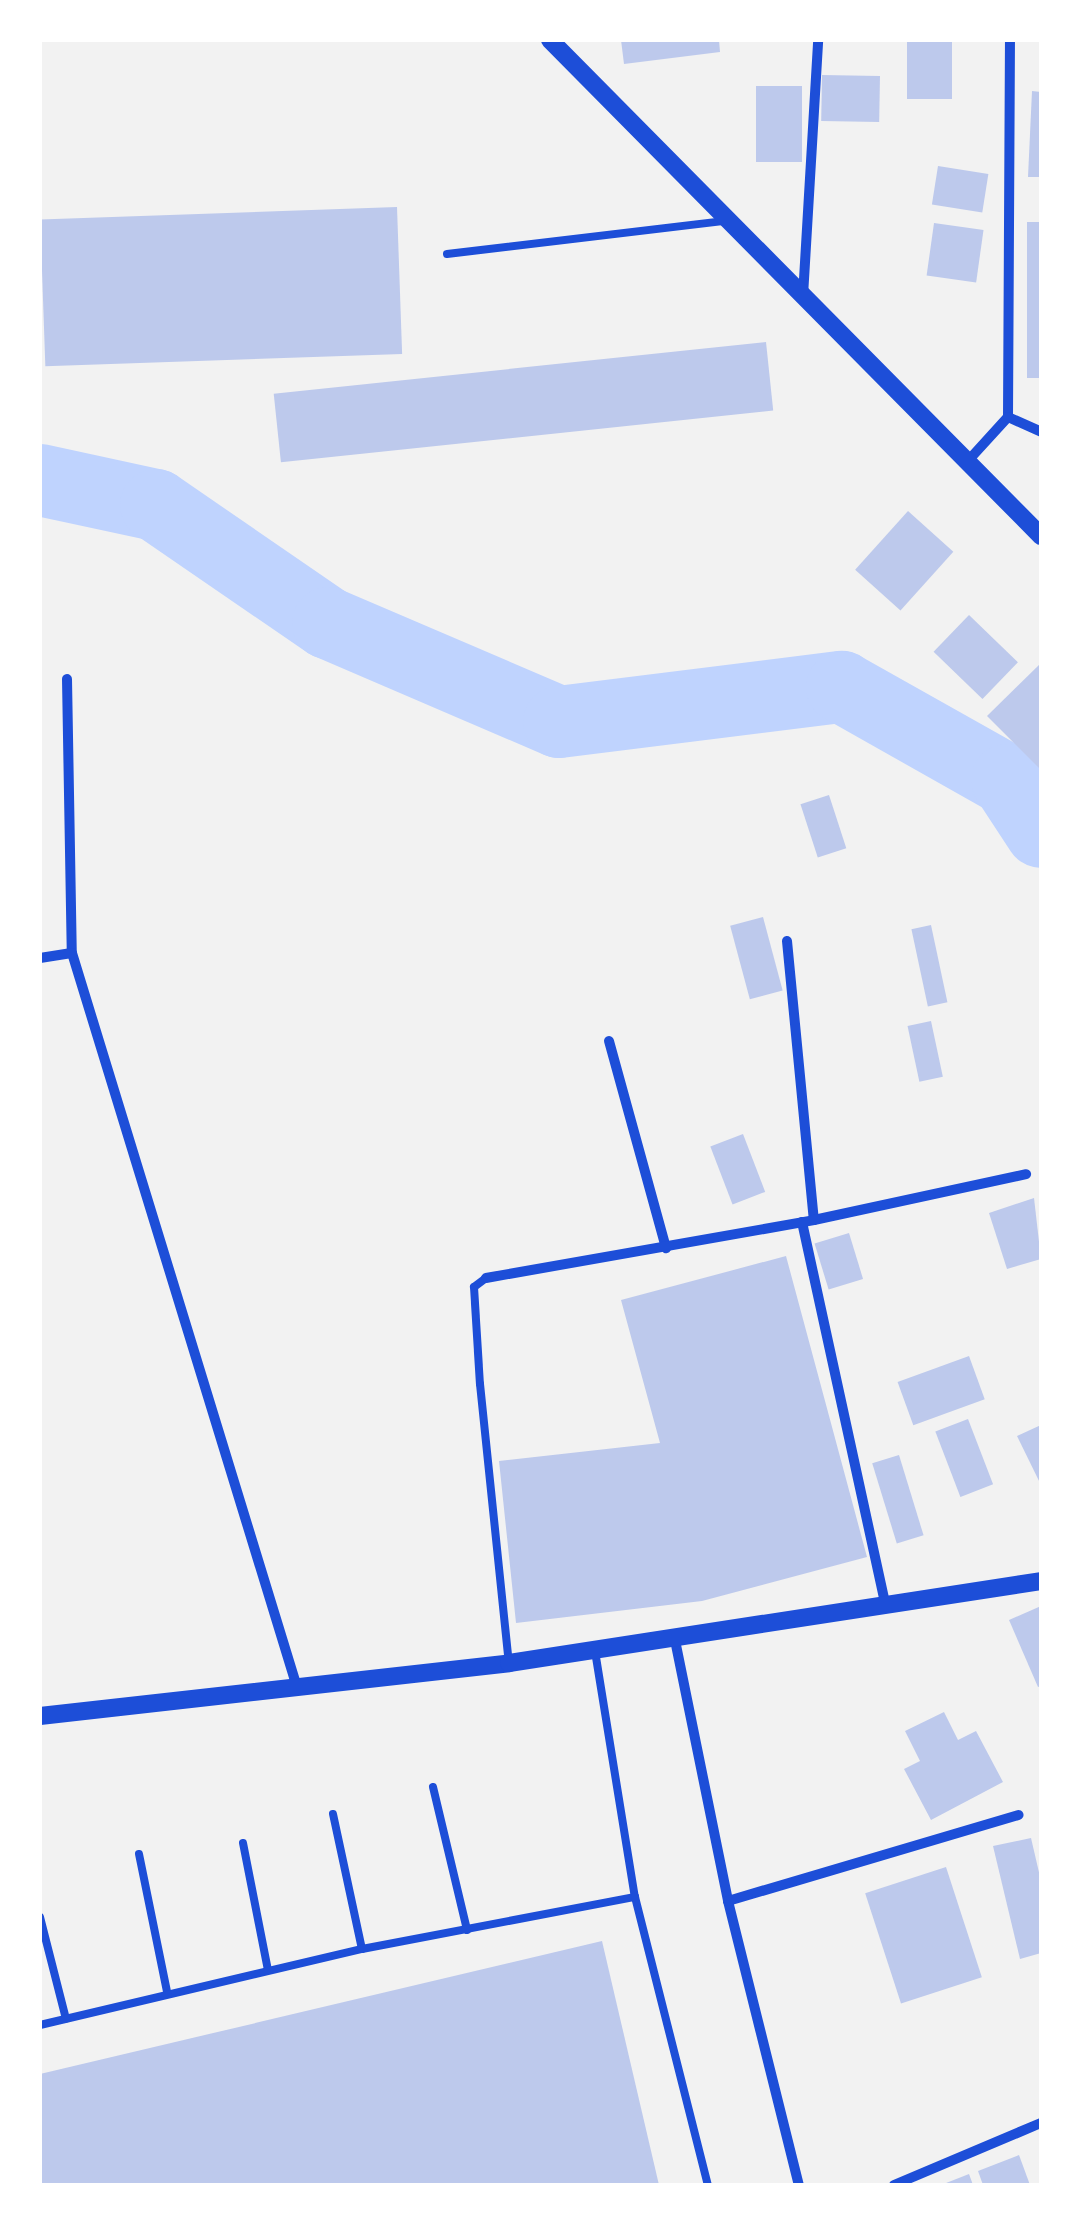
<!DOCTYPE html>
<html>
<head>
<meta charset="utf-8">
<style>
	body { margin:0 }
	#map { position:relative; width:1081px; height:2225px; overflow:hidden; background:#f2f2f2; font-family:Lato,sans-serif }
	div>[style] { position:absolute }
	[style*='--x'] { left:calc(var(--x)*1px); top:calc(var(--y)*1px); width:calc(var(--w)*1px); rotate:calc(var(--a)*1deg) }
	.river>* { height:72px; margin:-36px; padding:0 36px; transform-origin:36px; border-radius:36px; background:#bfd3fe }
	.building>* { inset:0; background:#bdc9ec; transform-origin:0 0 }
	.service>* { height:8px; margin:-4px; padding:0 4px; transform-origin:4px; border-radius:4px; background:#1d4ed8 }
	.minor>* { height:10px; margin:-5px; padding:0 5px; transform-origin:5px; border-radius:5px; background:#1d4ed8 }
	.tertiary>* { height:18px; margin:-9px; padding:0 9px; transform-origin:9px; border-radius:9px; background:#1d4ed8 }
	span { translate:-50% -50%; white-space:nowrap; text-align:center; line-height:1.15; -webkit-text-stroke:10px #fff; paint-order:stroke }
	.frame { position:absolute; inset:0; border:42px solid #fff; pointer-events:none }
</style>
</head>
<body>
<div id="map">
	<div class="river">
		<i style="--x:40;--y:480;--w:119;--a:12.2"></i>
		<i style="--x:156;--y:505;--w:209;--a:34.5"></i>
		<i style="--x:328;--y:623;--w:251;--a:23.2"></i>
		<i style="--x:559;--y:722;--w:285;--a:-7.1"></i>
		<i style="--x:842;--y:687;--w:189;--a:29.4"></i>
		<i style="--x:1007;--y:780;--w:62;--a:56.8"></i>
	</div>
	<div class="building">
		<i style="clip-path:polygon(621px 40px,719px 40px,720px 52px,624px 64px)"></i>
		<i style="left:907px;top:40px;width:45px;height:59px"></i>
		<i style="left:822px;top:75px;width:58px;height:46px;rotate:1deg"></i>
		<i style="left:756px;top:86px;width:46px;height:76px"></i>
		<i style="clip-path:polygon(1032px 91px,1041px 92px,1041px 177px,1028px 177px)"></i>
		<i style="left:938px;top:166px;width:51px;height:39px;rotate:9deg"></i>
		<i style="left:397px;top:207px;width:147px;height:357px;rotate:88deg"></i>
		<i style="left:1027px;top:222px;width:14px;height:156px"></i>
		<i style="left:934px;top:223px;width:50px;height:53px;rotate:8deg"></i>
		<i style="left:766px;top:342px;width:69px;height:495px;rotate:84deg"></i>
		<i style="left:908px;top:511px;width:61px;height:79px;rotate:42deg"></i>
		<i style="left:969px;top:615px;width:68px;height:51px;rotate:44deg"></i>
		<i style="clip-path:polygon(1041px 663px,1041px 770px,987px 716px)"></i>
		<i style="left:829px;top:795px;width:56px;height:30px;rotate:72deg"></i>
		<i style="left:763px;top:917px;width:76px;height:34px;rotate:75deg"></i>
		<i style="left:931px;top:925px;width:79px;height:20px;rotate:78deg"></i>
		<i style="left:931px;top:1021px;width:57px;height:24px;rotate:78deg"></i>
		<i style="left:743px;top:1134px;width:62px;height:35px;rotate:69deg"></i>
		<i style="clip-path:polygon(1034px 1198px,1041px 1259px,1007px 1269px,989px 1213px)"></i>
		<i style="left:849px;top:1233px;width:48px;height:36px;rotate:73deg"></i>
		<i style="clip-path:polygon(786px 1256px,867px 1557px,702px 1601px,516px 1623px,499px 1461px,660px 1443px,621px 1300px)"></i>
		<i style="left:969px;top:1356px;width:46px;height:76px;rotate:70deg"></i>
		<i style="left:968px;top:1419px;width:70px;height:35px;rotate:69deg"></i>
		<i style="clip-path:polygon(1041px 1425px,1041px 1485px,1017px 1436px)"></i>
		<i style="left:899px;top:1455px;width:84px;height:28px;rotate:73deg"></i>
		<i style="clip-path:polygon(1041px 1606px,1041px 1686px,1038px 1687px,1009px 1620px)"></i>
		<i style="clip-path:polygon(944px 1712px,958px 1740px,976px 1731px,1003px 1782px,931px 1820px,904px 1769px,920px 1761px,905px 1731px)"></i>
		<i style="clip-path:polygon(1031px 1838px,1041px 1881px,1041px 1953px,1020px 1959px,993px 1846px)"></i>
		<i style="left:946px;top:1867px;width:116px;height:85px;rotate:72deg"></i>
		<i style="clip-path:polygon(602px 1941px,659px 2185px,40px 2185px,40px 2074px)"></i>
		<i style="clip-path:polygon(1019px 2155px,1030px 2185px,983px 2185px,978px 2171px)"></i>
		<i style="clip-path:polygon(969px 2174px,973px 2185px,941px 2185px)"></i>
	</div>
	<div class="service">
		<i style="--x:447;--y:254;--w:280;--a:-6.8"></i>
		<i style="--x:486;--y:1278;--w:15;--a:143"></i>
		<i style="--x:474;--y:1287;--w:97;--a:86.5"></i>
		<i style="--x:480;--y:1384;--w:281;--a:84.1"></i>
		<i style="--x:595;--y:1651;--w:249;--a:80.8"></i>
		<i style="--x:433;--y:1787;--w:147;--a:76.6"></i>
		<i style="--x:333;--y:1814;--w:138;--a:77.9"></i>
		<i style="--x:243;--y:1843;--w:129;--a:78.9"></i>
		<i style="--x:139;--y:1854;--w:141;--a:78.5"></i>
		<i style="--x:40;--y:1917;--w:105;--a:75.7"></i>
		<i style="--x:40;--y:2025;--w:331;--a:-13.3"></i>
		<i style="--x:362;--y:1949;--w:278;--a:-10.8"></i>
		<i style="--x:635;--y:1897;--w:297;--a:75.8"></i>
	</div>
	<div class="minor">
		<i style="--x:803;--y:296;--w:256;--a:-86.6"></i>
		<i style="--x:1008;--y:417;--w:377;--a:-89.7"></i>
		<i style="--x:966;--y:463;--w:62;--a:-47.6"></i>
		<i style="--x:1008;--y:417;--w:36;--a:24"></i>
		<i style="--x:67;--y:679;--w:274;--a:89"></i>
		<i style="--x:72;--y:953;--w:765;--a:72.96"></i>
		<i style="--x:787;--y:941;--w:280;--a:84.5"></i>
		<i style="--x:40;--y:958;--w:32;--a:-9"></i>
		<i style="--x:609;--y:1041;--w:215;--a:74.6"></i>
		<i style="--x:802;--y:1222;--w:394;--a:77.7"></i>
		<i style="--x:486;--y:1278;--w:333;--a:-10"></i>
		<i style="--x:814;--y:1220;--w:217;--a:-12.2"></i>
		<i style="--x:675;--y:1640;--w:266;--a:78.5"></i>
		<i style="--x:728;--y:1901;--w:293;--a:76"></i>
		<i style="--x:728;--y:1901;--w:303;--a:-16.5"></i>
		<i style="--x:894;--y:2185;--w:160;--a:-22.9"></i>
	</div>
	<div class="tertiary">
		<i style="--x:550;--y:40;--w:698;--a:45.29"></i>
		<i style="--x:40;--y:1716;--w:472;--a:-6.4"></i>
		<i style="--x:509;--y:1663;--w:538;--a:-8.76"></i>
	</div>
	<div class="frame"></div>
</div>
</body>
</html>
